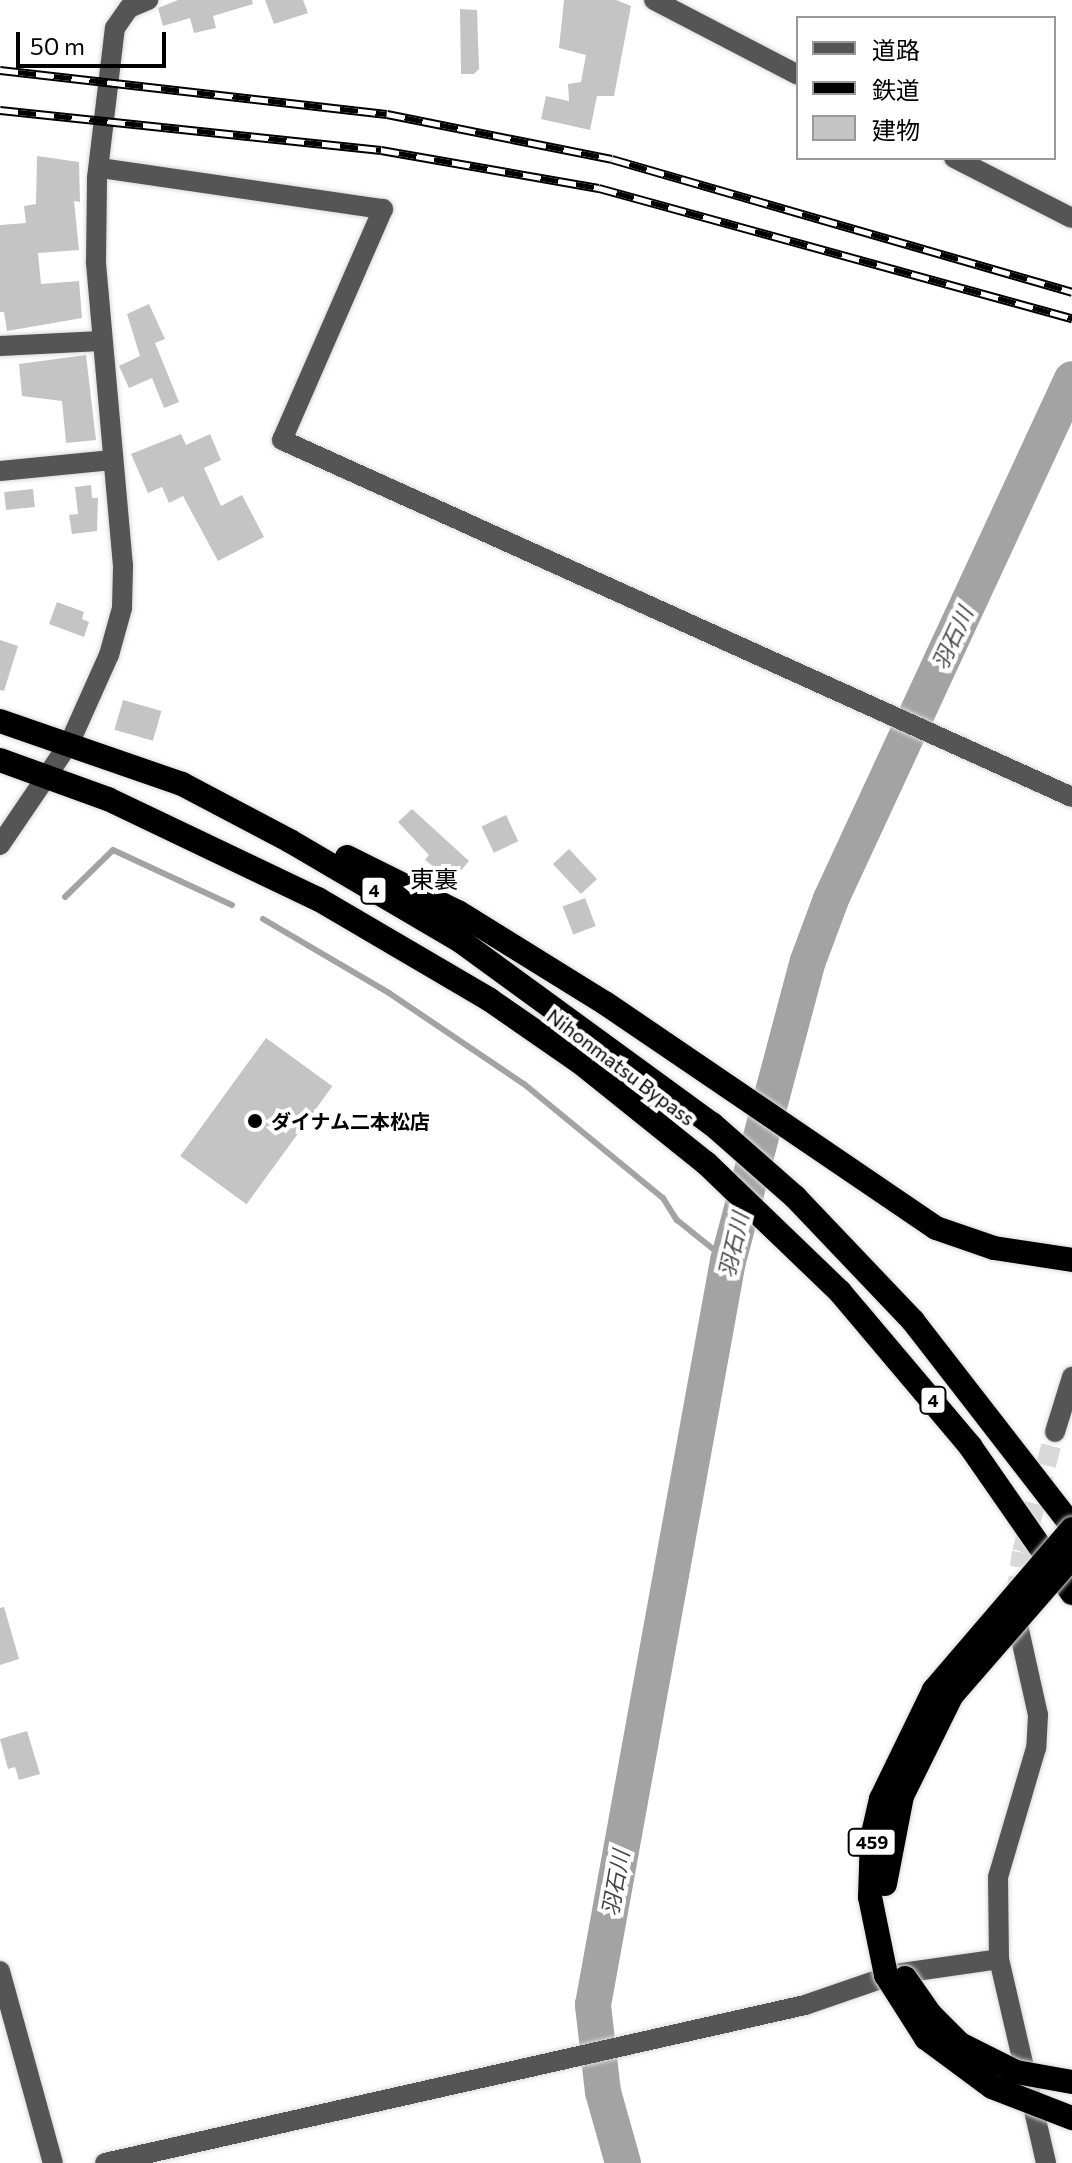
<!DOCTYPE html>
<html>
<head>
<meta charset="utf-8">
<style>
	body { margin:0 }
	#map { position:relative; width:1072px; height:2163px; overflow:hidden; background:#fff; font-family:Commissioner,"Noto Sans JP",sans-serif }
	div>[style] { position:absolute }
	[style*='--x'] { left:calc(var(--x)*1px); top:calc(var(--y)*1px); width:calc(var(--w)*1px); rotate:calc(var(--a)*1deg) }
	.stream>* { height:6px; margin:-3px; padding:0 3px; transform-origin:3px; border-radius:3px; background:#a3a3a3 }
	.river>* { height:36px; margin:-18px; padding:0 18px; transform-origin:18px; border-radius:18px; background:#a3a3a3 }
	.building>* { inset:0; background:#c4c4c4; transform-origin:0 0 }
	.minor-tunnel>* { height:20px; margin-top:-10px; transform-origin:0; background:repeating-linear-gradient(90deg,#d9d9d9 0 20px,transparent 0 30px) }
	.roads { filter:drop-shadow(0 0 2px #dbdbdb) drop-shadow(0 0 2px #dbdbdb) }
	.minor>* { height:20px; margin:-10px; padding:0 10px; transform-origin:10px; border-radius:10px; background:#555 }
	.highway>* { height:24px; margin:-12px; padding:0 12px; transform-origin:12px; border-radius:12px; background:#000 }
	.rail>* { height:9px; margin-top:-4.5px; transform-origin:0; background:repeating-linear-gradient(90deg,#fff 0 18px,#000 0 36px); box-sizing:border-box; border-block:2px solid #000 }
	.bridges { filter:drop-shadow(0 0 2px #dbdbdb) drop-shadow(0 0 2px #dbdbdb) }
	.highway-bridge>* { height:24px; margin:-12px; padding:0 12px; transform-origin:12px; border-radius:12px; background:#000 }
	.dots>* { width:22px; height:22px; translate:-50% -50%; box-sizing:border-box; border:4px solid #fff; border-radius:50% }
	span { translate:-50% -50%; white-space:nowrap; text-align:center; line-height:1.15; -webkit-text-stroke:8px #fff; paint-order:stroke }
	.shield-label span { padding:2px 6px; background:#fff; border:2px solid; border-radius:6px; -webkit-text-stroke-width:0 }
	.shield-label { font-size:18px; color:#000; font-weight:700 }
	.street-label { font-size:20px; color:#000 }
	.poi-label { font-size:20px; color:#000; font-weight:700 }
	.left { translate:0 -50%; text-align:left }
	.water-label { font-size:22px; color:#444; font-style:italic }
	.quarter-label { font-size:24px; color:#000 }
	.legend { position:absolute; left:796px; top:16px; width:260px; height:144px; box-sizing:border-box; background:#fff; border:2px solid #999; margin:0; padding:10px 14px; list-style:none; font-size:24px; color:#000 }
	.legend li { display:flex; align-items:center; gap:16px; height:40px }
	.legend b { width:40px; border:2px solid #999 }
	.scale { position:absolute; left:16px; top:32px; width:150px; height:36px; box-sizing:border-box; border:4px solid #000; border-top:0; padding-left:10px; font-size:24px; line-height:28px; white-space:nowrap; color:#000; -webkit-text-stroke:6px #fff; paint-order:stroke }
</style>
</head>
<body>
<div id="map">
	<div class="stream">
		<i style="--x:65;--y:897;--w:67;--a:-44.4"></i>
		<i style="--x:113;--y:850;--w:131;--a:24.8"></i>
		<i style="--x:263;--y:919;--w:146;--a:30.4"></i>
		<i style="--x:389;--y:993;--w:163;--a:34"></i>
		<i style="--x:524;--y:1084;--w:180;--a:39.4"></i>
		<i style="--x:663;--y:1198;--w:26;--a:58"></i>
		<i style="--x:677;--y:1220;--w:65;--a:38.8"></i>
	</div>
	<div class="river">
		<i style="--x:623;--y:2163;--w:74;--a:-105.7"></i>
		<i style="--x:603;--y:2092;--w:88;--a:-96.6"></i>
		<i style="--x:593;--y:2005;--w:756;--a:-79.72"></i>
		<i style="--x:728;--y:1261;--w:310;--a:-75.1"></i>
		<i style="--x:808;--y:961;--w:66;--a:-69.6"></i>
		<i style="--x:831;--y:899;--w:573;--a:-65.13"></i>
	</div>
	<div class="building">
		<i style="clip-path:polygon(178px 0,252px 0,253px 4px,213px 16px,216px 28px,194px 33px,190px 18px,163px 26px,158px 8px)"></i>
		<i style="clip-path:polygon(265px 0,303px 0,308px 13px,274px 24px)"></i>
		<i style="clip-path:polygon(564px 0,616px 0,631px 6px,614px 96px,597px 96px,590px 130px,541px 119px,546px 96px,569px 101px,568px 84px,581px 82px,586px 55px,559px 48px)"></i>
		<i style="clip-path:polygon(460px 9px,477px 10px,479px 69px,474px 74px,461px 74px)"></i>
		<i style="clip-path:polygon(37px 156px,79px 162px,80px 202px,74px 201px,79px 250px,38px 253px,41px 284px,79px 281px,82px 318px,7px 331px,4px 312px,0 312px,0 225px,26px 223px,24px 206px,36px 204px)"></i>
		<i style="clip-path:polygon(149px 304px,165px 339px,155px 343px,179px 402px,164px 408px,152px 378px,129px 388px,119px 366px,140px 356px,127px 314px)"></i>
		<i style="clip-path:polygon(86px 355px,96px 440px,66px 443px,62px 401px,22px 396px,19px 364px)"></i>
		<i style="clip-path:polygon(181px 434px,186px 445px,210px 434px,221px 460px,204px 468px,221px 506px,242px 495px,264px 537px,218px 561px,183px 496px,169px 503px,162px 487px,148px 493px,131px 454px)"></i>
		<i style="clip-path:polygon(91px 485px,92px 498px,98px 498px,97px 531px,72px 534px,69px 515px,78px 514px,75px 487px)"></i>
		<i style="left:33px;top:489px;width:18px;height:29px;rotate:84deg"></i>
		<i style="clip-path:polygon(57px 602px,84px 612px,82px 619px,89px 622px,84px 637px,49px 624px)"></i>
		<i style="clip-path:polygon(0 640px,18px 646px,4px 691px,0 690px)"></i>
		<i style="left:123px;top:700px;width:40px;height:31px;rotate:16deg"></i>
		<i style="clip-path:polygon(412px 809px,469px 861px,452px 881px,425px 860px,429px 855px,398px 822px)"></i>
		<i style="left:506px;top:815px;width:29px;height:27px;rotate:65deg"></i>
		<i style="left:569px;top:849px;width:41px;height:22px;rotate:47deg"></i>
		<i style="left:585px;top:898px;width:30px;height:24px;rotate:69deg"></i>
		<i style="left:266px;top:1038px;width:82px;height:146px;rotate:36deg"></i>
		<i style="clip-path:polygon(4px 1607px,19px 1659px,0 1665px,0 1608px)"></i>
		<i style="clip-path:polygon(27px 1731px,40px 1774px,19px 1780px,15px 1767px,8px 1769px,0 1739px)"></i>
	</div>
	<div class="minor-tunnel">
		<i style="--x:1016;--y:1597;--w:45;--a:-82.4"></i>
		<i style="--x:1022;--y:1552;--w:124;--a:-74.6"></i>
	</div>
	<div class="roads">
		<div class="minor">
			<i style="--x:654;--y:0;--w:162;--a:27.5"></i>
			<i style="--x:954;--y:158;--w:132;--a:27"></i>
			<i style="--x:101;--y:168;--w:285;--a:8.3"></i>
			<i style="--x:383;--y:209;--w:252;--a:113.6"></i>
			<i style="--x:282;--y:440;--w:867;--a:24.32"></i>
			<i style="--x:0;--y:346;--w:101;--a:-2.8"></i>
			<i style="--x:0;--y:471;--w:113;--a:-5.6"></i>
			<i style="--x:0;--y:845;--w:125;--a:-55.8"></i>
			<i style="--x:70;--y:742;--w:95;--a:-65.9"></i>
			<i style="--x:109;--y:655;--w:49;--a:-74.5"></i>
			<i style="--x:122;--y:608;--w:42;--a:-88.6"></i>
			<i style="--x:123;--y:566;--w:306;--a:-95.1"></i>
			<i style="--x:96;--y:261;--w:83;--a:-89.3"></i>
			<i style="--x:97;--y:178;--w:151;--a:-83.2"></i>
			<i style="--x:115;--y:28;--w:24;--a:-55"></i>
			<i style="--x:129;--y:8;--w:21;--a:-23"></i>
			<i style="--x:1055;--y:1432;--w:58;--a:-72.8"></i>
			<i style="--x:1017;--y:1621;--w:96;--a:77.4"></i>
			<i style="--x:1038;--y:1715;--w:33;--a:93"></i>
			<i style="--x:1036;--y:1748;--w:134;--a:106.4"></i>
			<i style="--x:998;--y:1877;--w:82;--a:89.3"></i>
			<i style="--x:999;--y:1959;--w:209;--a:77"></i>
			<i style="--x:0;--y:1971;--w:199;--a:74.6"></i>
			<i style="--x:105;--y:2163;--w:718;--a:-12.72"></i>
			<i style="--x:805;--y:2005;--w:95;--a:-19"></i>
			<i style="--x:895;--y:1974;--w:105;--a:-8.2"></i>
		</div>
		<div class="highway">
			<i style="--x:0;--y:721;--w:193;--a:19.1"></i>
			<i style="--x:182;--y:784;--w:122;--a:27.8"></i>
			<i style="--x:290;--y:841;--w:199;--a:30.4"></i>
			<i style="--x:462;--y:942;--w:309;--a:36.1"></i>
			<i style="--x:712;--y:1124;--w:111;--a:41.3"></i>
			<i style="--x:795;--y:1197;--w:171;--a:46.4"></i>
			<i style="--x:913;--y:1321;--w:259;--a:52.2"></i>
			<i style="--x:0;--y:760;--w:115;--a:19.9"></i>
			<i style="--x:108;--y:799;--w:233;--a:25.5"></i>
			<i style="--x:318;--y:899;--w:199;--a:30.4"></i>
			<i style="--x:490;--y:1000;--w:111;--a:34.7"></i>
			<i style="--x:581;--y:1063;--w:160;--a:38.7"></i>
			<i style="--x:706;--y:1163;--w:186;--a:43.9"></i>
			<i style="--x:840;--y:1292;--w:202;--a:49.8"></i>
			<i style="--x:970;--y:1446;--w:179;--a:55.2"></i>
			<i style="--x:347;--y:857;--w:124;--a:26.4"></i>
			<i style="--x:458;--y:912;--w:173;--a:31.8"></i>
			<i style="--x:605;--y:1003;--w:400;--a:34.2"></i>
			<i style="--x:936;--y:1228;--w:61;--a:19"></i>
			<i style="--x:994;--y:1248;--w:79;--a:8.7"></i>
		</div>
	</div>
	<div class="rail">
		<i style="--x:0;--y:70;--w:389;--a:6.5"></i>
		<i style="--x:387;--y:114;--w:229;--a:11.3"></i>
		<i style="--x:612;--y:159;--w:479;--a:16.1"></i>
		<i style="--x:0;--y:110;--w:383;--a:6"></i>
		<i style="--x:381;--y:150;--w:221;--a:9.9"></i>
		<i style="--x:599;--y:188;--w:491;--a:15.4"></i>
	</div>
	<div class="bridges">
		<div class="highway-bridge">
			<i style="--x:1072;--y:1529;--w:212;--a:130.6"></i>
			<i style="--x:934;--y:1690;--w:121;--a:115.9"></i>
			<i style="--x:881;--y:1799;--w:39;--a:103"></i>
			<i style="--x:872;--y:1837;--w:60;--a:91.9"></i>
			<i style="--x:870;--y:1897;--w:80;--a:78.4"></i>
			<i style="--x:886;--y:1975;--w:75;--a:57.6"></i>
			<i style="--x:926;--y:2038;--w:82;--a:36.6"></i>
			<i style="--x:992;--y:2087;--w:86;--a:21.2"></i>
			<i style="--x:885;--y:1884;--w:90;--a:-79.1"></i>
			<i style="--x:902;--y:1796;--w:113;--a:-63.7"></i>
			<i style="--x:952;--y:1695;--w:183;--a:-49"></i>
			<i style="--x:905;--y:1978;--w:44;--a:55.2"></i>
			<i style="--x:930;--y:2014;--w:42;--a:45"></i>
			<i style="--x:960;--y:2044;--w:63;--a:26.6"></i>
			<i style="--x:1016;--y:2072;--w:57;--a:10.1"></i>
		</div>
	</div>
	<div class="dots">
		<i style="left:255px;top:1121px;background:#000"></i>
	</div>
	<div class="shield-label">
		<span style="left:374px;top:890px">4</span>
		<span style="left:933px;top:1400px">4</span>
		<span style="left:872px;top:1842px">459</span>
	</div>
	<div class="street-label">
		<span style="left:621px;top:1067px;rotate:37deg">Nihonmatsu Bypass</span>
	</div>
	<div class="poi-label">
		<span class="left" style="left:271px;top:1121px">ダイナム二本松店</span>
	</div>
	<div class="water-label">
		<span style="left:952px;top:638px;rotate:-65deg">羽石川</span>
		<span style="left:733px;top:1245px;rotate:-77deg">羽石川</span>
		<span style="left:615px;top:1883px;rotate:-80deg">羽石川</span>
	</div>
	<div class="quarter-label">
		<span style="left:434px;top:879px">東裏</span>
	</div>
	<ul class="legend">
	<li><b style="height:10px;background:#555"></b>道路</li>
	<li><b style="height:10px;background:#000"></b>鉄道</li>
	<li><b style="height:22px;background:#c4c4c4"></b>建物</li>
	</ul>
	<div class="scale">50 m</div>
</div>
</body>
</html>
